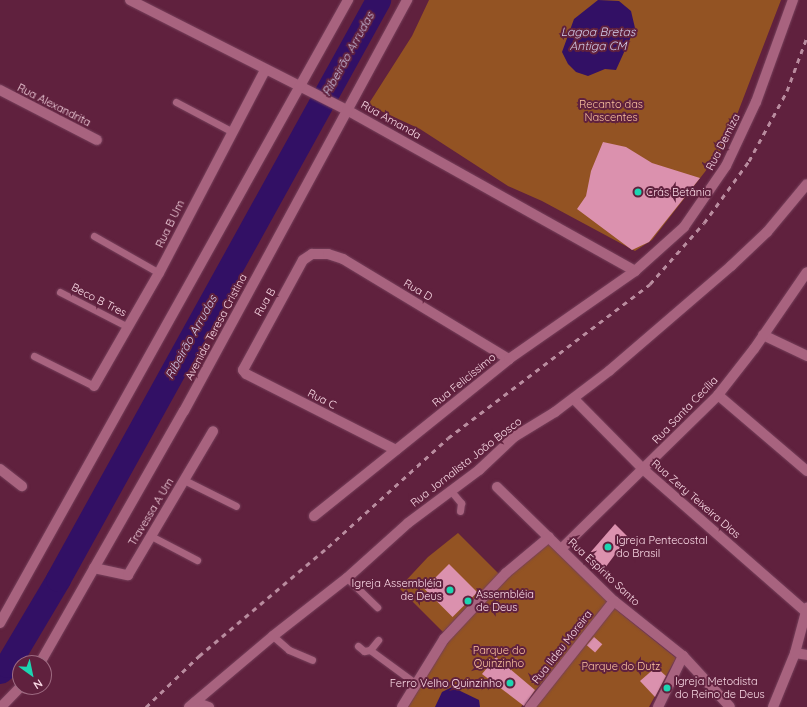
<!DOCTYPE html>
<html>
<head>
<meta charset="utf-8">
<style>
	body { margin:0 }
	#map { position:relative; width:807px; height:707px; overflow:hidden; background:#60213e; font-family:Quicksand,sans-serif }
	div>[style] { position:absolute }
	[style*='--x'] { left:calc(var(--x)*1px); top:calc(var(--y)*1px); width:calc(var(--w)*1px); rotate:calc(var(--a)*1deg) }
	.green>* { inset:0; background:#935323 }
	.water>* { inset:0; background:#321065 }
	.river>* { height:25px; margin:-12.5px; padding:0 12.5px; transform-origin:12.5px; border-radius:12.5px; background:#321065 }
	.building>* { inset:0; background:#db91ae; transform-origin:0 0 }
	.roads { filter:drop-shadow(0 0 1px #76405b) drop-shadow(0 0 1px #76405b) }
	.service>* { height:7px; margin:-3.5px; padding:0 3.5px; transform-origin:3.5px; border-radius:3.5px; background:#a8637f }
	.minor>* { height:10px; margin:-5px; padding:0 5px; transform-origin:5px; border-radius:5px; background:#a8637f }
	.secondary>* { height:10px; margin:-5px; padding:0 5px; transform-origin:5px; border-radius:5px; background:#a8637f }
	.rail>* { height:3px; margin-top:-1.5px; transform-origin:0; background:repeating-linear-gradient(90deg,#b98c9f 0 5px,transparent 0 10px) }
	.dots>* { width:11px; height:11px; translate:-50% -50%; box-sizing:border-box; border:2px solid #60213e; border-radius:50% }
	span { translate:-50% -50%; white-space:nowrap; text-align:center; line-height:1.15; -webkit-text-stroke:4px #60213e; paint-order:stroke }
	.street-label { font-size:11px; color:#fbdbe7 }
	.park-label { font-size:11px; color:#fac39f }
	.poi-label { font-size:11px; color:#fbdbe7 }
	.left { translate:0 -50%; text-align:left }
	.right { translate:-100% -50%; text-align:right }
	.water-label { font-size:12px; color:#d1cbe8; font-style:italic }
	.north { position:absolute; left:12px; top:655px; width:40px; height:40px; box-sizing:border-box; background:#60213e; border:1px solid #9e6b82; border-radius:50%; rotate:147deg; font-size:11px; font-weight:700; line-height:16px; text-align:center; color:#fbdbe7 }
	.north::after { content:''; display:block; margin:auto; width:14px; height:18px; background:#1cd5b1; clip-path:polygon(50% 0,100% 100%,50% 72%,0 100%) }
</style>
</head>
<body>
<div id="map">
	<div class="green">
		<i style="clip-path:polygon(429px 0,781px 0,725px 146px,652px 240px,635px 251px,542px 201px,508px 186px,420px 129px,368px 105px,412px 36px)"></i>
		<i style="clip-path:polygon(458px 533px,499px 574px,443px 632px,399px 588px,428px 557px)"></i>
		<i style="clip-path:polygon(549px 543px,611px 603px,521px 707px,408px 707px,430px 668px,454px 634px,517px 569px)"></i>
		<i style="clip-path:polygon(614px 608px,676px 658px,649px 707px,535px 707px)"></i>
	</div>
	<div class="water">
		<i style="clip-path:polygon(598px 0,619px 1px,631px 11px,635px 28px,616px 70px,605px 69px,588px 76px,576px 72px,568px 64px,562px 52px,574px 19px)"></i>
		<i style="clip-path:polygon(452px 687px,479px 700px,480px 707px,435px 707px,442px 692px)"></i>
	</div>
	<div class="river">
		<i style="--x:0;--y:671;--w:9;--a:-41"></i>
		<i style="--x:7;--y:665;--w:100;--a:-59.3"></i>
		<i style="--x:58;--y:579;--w:662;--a:-61.07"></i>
	</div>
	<div class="building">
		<i style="clip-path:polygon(603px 142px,626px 147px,652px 163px,700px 178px,649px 242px,632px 250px,577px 209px,586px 196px,591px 171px)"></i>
		<i style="clip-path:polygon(615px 524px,628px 537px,605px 568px,589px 554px)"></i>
		<i style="left:449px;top:564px;width:40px;height:35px;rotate:45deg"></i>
		<i style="left:594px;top:637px;width:11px;height:11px;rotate:41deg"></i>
		<i style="clip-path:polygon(496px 657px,535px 690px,524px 706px,482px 674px)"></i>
		<i style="clip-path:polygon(656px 667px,666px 676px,655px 697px,640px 681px)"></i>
	</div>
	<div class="roads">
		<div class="service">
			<i style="--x:176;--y:102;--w:64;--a:27.8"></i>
			<i style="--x:94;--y:236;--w:75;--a:29.6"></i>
			<i style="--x:60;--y:292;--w:76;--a:27.2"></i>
			<i style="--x:34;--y:356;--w:67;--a:26.6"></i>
			<i style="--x:184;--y:480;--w:58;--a:26.6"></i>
			<i style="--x:451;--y:491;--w:16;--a:50"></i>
			<i style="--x:461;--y:503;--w:8;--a:97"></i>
			<i style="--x:151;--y:536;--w:52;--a:27.6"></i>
			<i style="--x:347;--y:578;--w:42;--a:44"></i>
			<i style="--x:273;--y:636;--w:21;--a:41"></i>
			<i style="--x:289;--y:650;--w:25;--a:23"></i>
			<i style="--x:358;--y:646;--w:8;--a:40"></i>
			<i style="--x:364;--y:651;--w:6;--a:-9"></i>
			<i style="--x:370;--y:650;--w:13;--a:-51"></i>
			<i style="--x:370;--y:650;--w:56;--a:36.3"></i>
		</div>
		<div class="minor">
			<i style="--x:130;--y:0;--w:243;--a:26.9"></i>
			<i style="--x:347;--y:110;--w:330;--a:29.2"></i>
			<i style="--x:0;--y:90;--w:109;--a:27.3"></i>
			<i style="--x:763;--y:335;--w:49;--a:25.5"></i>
			<i style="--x:94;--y:386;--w:130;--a:-60.1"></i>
			<i style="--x:159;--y:273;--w:229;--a:-62.4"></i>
			<i style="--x:718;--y:395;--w:117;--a:40.5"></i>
			<i style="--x:574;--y:399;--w:100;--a:45.4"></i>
			<i style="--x:644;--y:470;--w:215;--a:41.2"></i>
			<i style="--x:396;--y:450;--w:168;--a:-153.1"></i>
			<i style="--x:246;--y:374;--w:5;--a:-127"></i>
			<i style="--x:243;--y:370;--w:125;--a:-61.4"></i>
			<i style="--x:303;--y:260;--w:11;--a:-34"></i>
			<i style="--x:312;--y:254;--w:16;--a:0"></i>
			<i style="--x:328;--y:254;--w:16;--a:18"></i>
			<i style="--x:343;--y:259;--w:194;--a:31.1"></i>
			<i style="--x:0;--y:469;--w:28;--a:38"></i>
			<i style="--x:497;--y:487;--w:163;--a:44.3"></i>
			<i style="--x:614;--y:601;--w:88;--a:38.6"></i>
			<i style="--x:683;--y:656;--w:69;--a:47.3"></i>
			<i style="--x:314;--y:516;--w:250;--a:-38.8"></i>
			<i style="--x:509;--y:359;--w:154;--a:-34.9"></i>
			<i style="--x:635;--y:271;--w:66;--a:-41.9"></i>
			<i style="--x:684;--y:227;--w:74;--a:-55.5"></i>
			<i style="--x:726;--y:166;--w:71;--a:-64.9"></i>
			<i style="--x:756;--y:102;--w:109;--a:-70.1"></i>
			<i style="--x:561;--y:549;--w:220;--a:-44.4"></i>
			<i style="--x:718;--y:395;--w:58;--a:-52"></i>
			<i style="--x:754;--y:349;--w:93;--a:-55.5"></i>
			<i style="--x:94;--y:568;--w:35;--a:12"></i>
			<i style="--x:128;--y:575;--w:167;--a:-59.4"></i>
			<i style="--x:795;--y:653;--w:12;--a:9"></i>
			<i style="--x:195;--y:702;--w:15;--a:20"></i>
			<i style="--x:189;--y:707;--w:110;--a:-40.2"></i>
			<i style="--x:273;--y:636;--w:94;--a:-38.1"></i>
			<i style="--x:347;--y:578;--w:82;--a:-42"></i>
			<i style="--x:408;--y:523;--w:89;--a:-36.7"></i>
			<i style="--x:479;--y:470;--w:48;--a:-43.3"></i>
			<i style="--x:514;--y:437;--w:48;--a:-31.4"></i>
			<i style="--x:555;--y:412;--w:68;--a:-37.2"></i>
			<i style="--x:609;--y:371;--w:161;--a:-40.7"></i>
			<i style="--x:731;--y:266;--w:50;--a:-43.4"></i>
			<i style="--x:767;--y:232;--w:62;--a:-50.2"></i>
			<i style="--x:402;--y:707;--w:80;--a:-58.3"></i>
			<i style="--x:444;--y:639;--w:91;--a:-46.8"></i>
			<i style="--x:506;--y:573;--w:56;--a:-39.9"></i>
			<i style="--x:530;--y:707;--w:135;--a:-51.6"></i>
			<i style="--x:658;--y:707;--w:57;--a:-63.9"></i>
			<i style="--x:773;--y:707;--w:58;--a:-67.8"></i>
			<i style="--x:795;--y:653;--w:47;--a:-75.1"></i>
		</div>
		<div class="secondary">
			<i style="--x:0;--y:623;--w:714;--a:-60.81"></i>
			<i style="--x:40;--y:663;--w:290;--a:-60.3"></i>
			<i style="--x:184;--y:411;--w:468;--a:-61.5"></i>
			<i style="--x:1;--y:707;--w:28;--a:-46"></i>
		</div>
	</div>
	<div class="rail">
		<i style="--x:146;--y:707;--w:74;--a:-43.9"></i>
		<i style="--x:199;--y:656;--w:169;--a:-40.2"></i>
		<i style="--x:328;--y:547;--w:162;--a:-42.2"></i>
		<i style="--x:448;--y:438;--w:254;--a:-37.3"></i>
		<i style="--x:650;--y:284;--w:81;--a:-48.5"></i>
		<i style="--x:704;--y:223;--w:77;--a:-54"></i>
		<i style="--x:749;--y:161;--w:80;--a:-61.5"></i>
		<i style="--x:787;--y:91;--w:58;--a:-69.7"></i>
	</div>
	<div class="dots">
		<i style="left:638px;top:192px;background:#1cd5b1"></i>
		<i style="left:608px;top:547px;background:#1cd5b1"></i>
		<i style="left:450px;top:590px;background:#1cd5b1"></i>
		<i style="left:468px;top:601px;background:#1cd5b1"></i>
		<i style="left:510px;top:683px;background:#1cd5b1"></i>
		<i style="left:667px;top:688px;background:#1cd5b1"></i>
	</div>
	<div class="street-label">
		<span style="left:54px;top:105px;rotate:27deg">Rua Alexandrita</span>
		<span style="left:391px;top:120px;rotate:29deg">Rua Amanda</span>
		<span style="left:723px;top:142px;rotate:-63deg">Rua Demiza</span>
		<span style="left:170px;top:224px;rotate:-64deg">Rua B Um</span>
		<span style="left:418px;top:290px;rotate:31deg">Rua D</span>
		<span style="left:99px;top:300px;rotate:27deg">Beco B Tres</span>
		<span style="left:265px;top:302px;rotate:-60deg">Rua B</span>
		<span style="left:216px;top:327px;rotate:-62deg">Avenida Teresa Cristina</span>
		<span style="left:464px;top:380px;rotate:-39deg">Rua Felicíssimo</span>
		<span style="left:322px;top:399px;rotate:27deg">Rua C</span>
		<span style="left:685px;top:410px;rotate:-46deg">Rua Santa Cecília</span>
		<span style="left:466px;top:462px;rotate:-38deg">Rua Jornalista João Bosco</span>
		<span style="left:696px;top:499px;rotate:41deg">Rua Zery Teixeira Dias</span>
		<span style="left:151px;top:512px;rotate:-59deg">Travessa A Um</span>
		<span style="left:604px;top:572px;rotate:43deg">Rua Espírito Santo</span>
		<span style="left:562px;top:647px;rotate:-52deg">Rua Ildeu Moreira</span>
	</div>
	<div class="park-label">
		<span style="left:611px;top:111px">Recanto das<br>Nascentes</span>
		<span style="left:499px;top:657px">Parque do<br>Quinzinho</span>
		<span style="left:621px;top:666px">Parque do Dutz</span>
	</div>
	<div class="poi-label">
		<span class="left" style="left:646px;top:192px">Crás Betânia</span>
		<span class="left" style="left:616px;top:547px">Igreja Pentecostal<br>do Brasil</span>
		<span class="right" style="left:442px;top:590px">Igreja Assembléia<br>de Deus</span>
		<span class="left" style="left:476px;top:601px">Assembléia<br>de Deus</span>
		<span class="left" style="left:675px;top:688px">Igreja Metodista<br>do Reino de Deus</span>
		<span class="right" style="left:502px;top:683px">Ferro Velho Quinzinho</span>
	</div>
	<div class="water-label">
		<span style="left:598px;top:39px">Lagoa Bretas<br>Antiga CM</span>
		<span style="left:348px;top:54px;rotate:-61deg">Ribeirão Arrudas</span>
		<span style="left:191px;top:337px;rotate:-61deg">Ribeirão Arrudas</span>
	</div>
	<div class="north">N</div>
</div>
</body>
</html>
